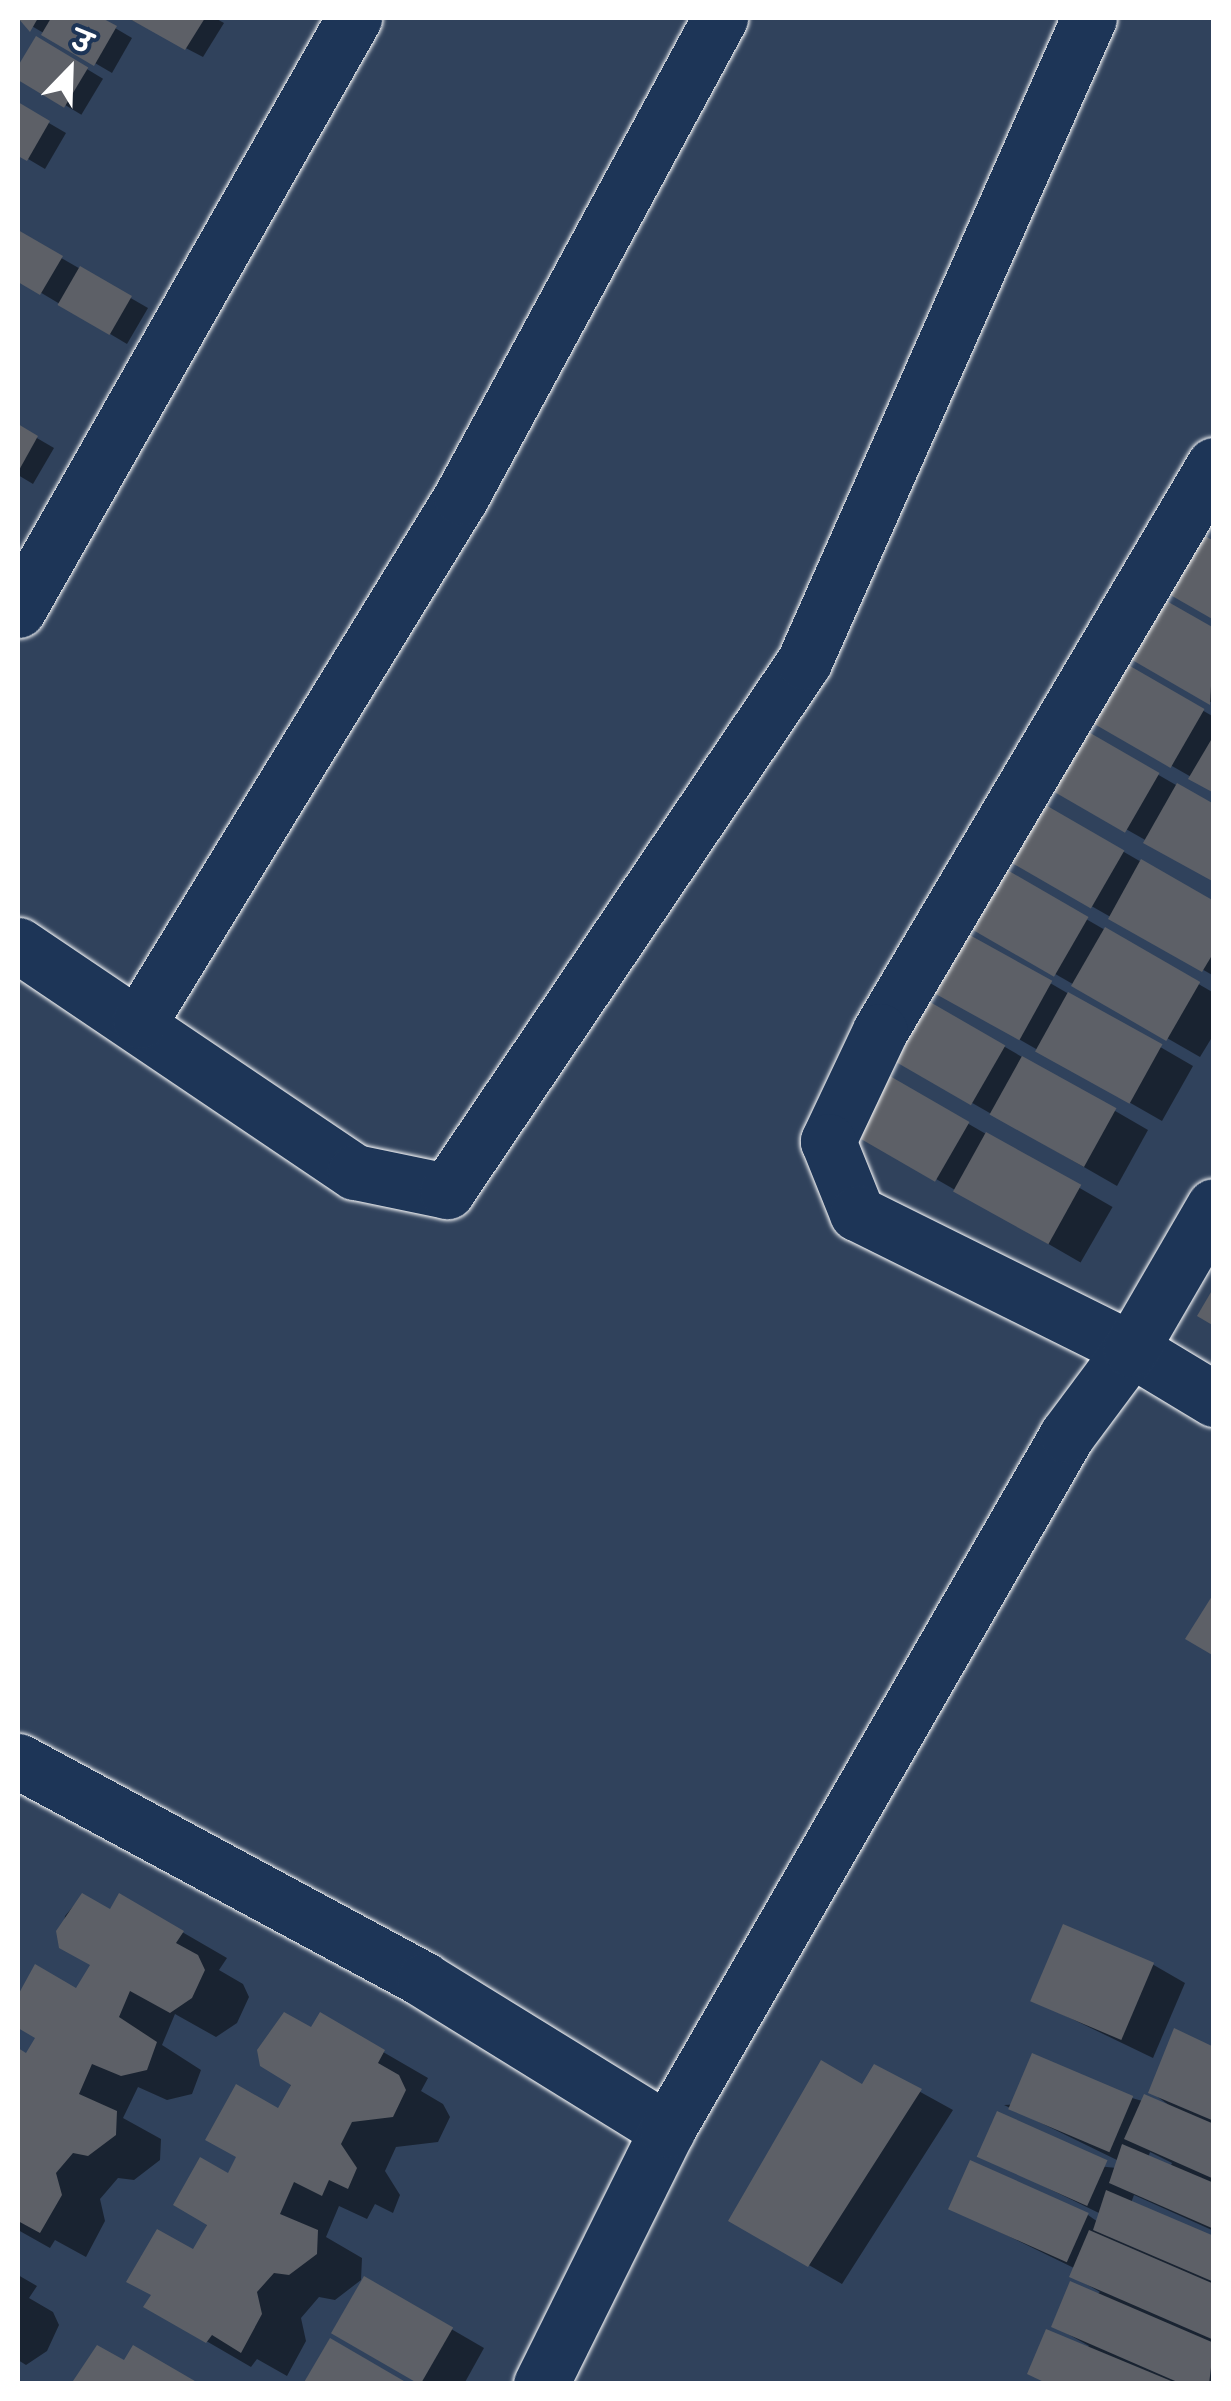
<!DOCTYPE html>
<html>
<head>
<meta charset="utf-8">
<style>
	body { margin:0 }
	#map { position:relative; width:1231px; height:2401px; overflow:hidden; background:#30425c; font-family:Caveat,"Playpen Sans Deva",sans-serif }
	div>[style] { position:absolute }
	[style*='--x'] { left:calc(var(--x)*1px); top:calc(var(--y)*1px); width:calc(var(--w)*1px); rotate:calc(var(--a)*1deg) }
	.shadow>* { inset:0; background:#0007; transform-origin:0 0 }
	.building>* { inset:0; background:#5d6067; transform-origin:0 0 }
	.roads { filter:drop-shadow(0 0 2px #fff) drop-shadow(0 0 2px #fff) }
	.street>* { height:55px; margin:-27.5px; padding:0 27.5px; transform-origin:27.5px; border-radius:27.5px; background:#1d3557 }
	span { translate:-50% -50%; white-space:nowrap; text-align:center; line-height:1.15; -webkit-text-stroke:9px #1d3557; paint-order:stroke }
	.frame { position:absolute; inset:0; border:20px solid #fff; pointer-events:none }
	.north { position:absolute; left:20px; top:20px; width:100px; height:100px; -webkit-text-stroke:8px #1d3557; paint-order:stroke; rotate:23deg; font-size:28px; font-weight:700; line-height:40px; text-align:center; color:#fff }
	.north::after { content:''; display:block; margin:auto; width:35px; height:45px; background:#fff; clip-path:polygon(50% 0,100% 100%,50% 72%,0 100%) }
</style>
</head>
<body>
<div id="map">
	<div class="shadow">
		<i style="clip-path:polygon(18px 18px,98px 18px,132px 38px,112px 73px)"></i>
		<i style="clip-path:polygon(128px 18px,215px 18px,224px 23px,203px 57px)"></i>
		<i style="left:37px;top:39px;width:77px;height:42px;rotate:31deg"></i>
		<i style="clip-path:polygon(18px 105px,66px 133px,45px 169px,18px 153px)"></i>
		<i style="clip-path:polygon(18px 233px,148px 308px,127px 344px,18px 279px)"></i>
		<i style="clip-path:polygon(18px 427px,54px 448px,33px 484px,18px 475px)"></i>
		<i style="clip-path:polygon(1214px 631px,1214px 704px,1119px 649px)"></i>
		<i style="clip-path:polygon(1112px 658px,1214px 717px,1214px 790px,1081px 714px)"></i>
		<i style="clip-path:polygon(1067px 722px,1214px 807px,1147px 841px,1036px 778px)"></i>
		<i style="clip-path:polygon(1124px 852px,1214px 904px,1214px 976px,1000px 854px)"></i>
		<i style="clip-path:polygon(996px 867px,1214px 993px,1214px 1034px,1200px 1057px,963px 921px)"></i>
		<i style="clip-path:polygon(1050px 983px,1193px 1066px,1162px 1121px,926px 986px)"></i>
		<i style="clip-path:polygon(1005px 1047px,1148px 1130px,1117px 1186px,880px 1050px)"></i>
		<i style="left:877px;top:1071px;width:272px;height:64px;rotate:30deg"></i>
		<i style="clip-path:polygon(82px 1896px,111px 1912px,120px 1896px,227px 1958px,219px 1970px,243px 1984px,249px 1997px,237px 2023px,216px 2037px,175px 2014px,162px 2045px,201px 2070px,192px 2094px,167px 2100px,138px 2087px,123px 2118px,161px 2139px,160px 2160px,134px 2180px,118px 2178px,100px 2199px,105px 2221px,86px 2257px,55px 2240px,50px 2248px,18px 2230px,18px 2051px,27px 2056px,39px 2037px,18px 2025px,18px 2000px,36px 1968px,77px 1991px,93px 1965px,61px 1946px,65px 1916px)"></i>
		<i style="clip-path:polygon(1152px 1964px,1185px 1983px,1153px 2058px,1039px 2003px)"></i>
		<i style="clip-path:polygon(321px 2016px,428px 2078px,421px 2091px,443px 2104px,450px 2117px,438px 2142px,396px 2147px,385px 2171px,400px 2195px,393px 2213px,375px 2204px,367px 2219px,339px 2206px,326px 2237px,362px 2258px,361px 2280px,335px 2300px,319px 2297px,301px 2318px,306px 2341px,287px 2376px,257px 2359px,251px 2367px,146px 2306px,194px 2253px,229px 2177px,279px 2112px)"></i>
		<i style="clip-path:polygon(evenodd,1214px 2049px,1214px 2231px,1134px 2195px,1131px 2203px,1214px 2238px,1214px 2384px,1047px 2384px,1089px 2346px,1054px 2326px,1100px 2292px,1072px 2276px,1076px 2269px,951px 2208px,1088px 2215px,1098px 2222px,1101px 2214px,977px 2154px,1117px 2168px,1119px 2161px,1004px 2105px,1132px 2098px,1177px 2111px,1151px 2092px,1214px 2049px,1150px 2152px,1172px 2163px,1170px 2167px,1148px 2158px,1150px 2152px)"></i>
		<i style="clip-path:polygon(875px 2067px,953px 2110px,842px 2284px,732px 2221px,863px 2087px)"></i>
		<i style="clip-path:polygon(18px 2275px,37px 2286px,29px 2298px,53px 2312px,59px 2325px,47px 2351px,26px 2365px,18px 2360px)"></i>
		<i style="clip-path:polygon(365px 2279px,484px 2348px,464px 2384px,424px 2384px,335px 2332px)"></i>
	</div>
	<div class="building">
		<i style="clip-path:polygon(18px 18px,38px 18px,30px 32px)"></i>
		<i style="clip-path:polygon(51px 18px,102px 18px,117px 26px,94px 66px,41px 35px)"></i>
		<i style="clip-path:polygon(128px 18px,205px 18px,185px 50px)"></i>
		<i style="left:36px;top:36px;width:61px;height:47px;rotate:31deg"></i>
		<i style="clip-path:polygon(18px 102px,50px 121px,27px 161px,18px 156px)"></i>
		<i style="clip-path:polygon(18px 230px,63px 256px,40px 295px,18px 282px)"></i>
		<i style="left:80px;top:266px;width:60px;height:45px;rotate:30deg"></i>
		<i style="clip-path:polygon(18px 424px,38px 436px,18px 472px)"></i>
		<i style="clip-path:polygon(1194px 530px,1214px 541px,1214px 620px,1160px 589px)"></i>
		<i style="clip-path:polygon(1149px 591px,1214px 628px,1210px 705px,1115px 650px)"></i>
		<i style="left:1111px;top:655px;width:108px;height:68px;rotate:30deg"></i>
		<i style="left:1066px;top:719px;width:108px;height:69px;rotate:30deg"></i>
		<i style="clip-path:polygon(1214px 735px,1214px 793px,1188px 779px)"></i>
		<i style="clip-path:polygon(1177px 783px,1214px 804px,1214px 882px,1143px 843px)"></i>
		<i style="left:1030px;top:796px;width:109px;height:67px;rotate:30deg"></i>
		<i style="clip-path:polygon(1141px 859px,1214px 901px,1214px 952px,1202px 972px,1108px 919px)"></i>
		<i style="left:995px;top:863px;width:108px;height:69px;rotate:30deg"></i>
		<i style="left:1105px;top:927px;width:110px;height:68px;rotate:30deg"></i>
		<i style="left:957px;top:928px;width:109px;height:68px;rotate:29deg"></i>
		<i style="left:911px;top:991px;width:109px;height:69px;rotate:30deg"></i>
		<i style="left:1068px;top:992px;width:108px;height:68px;rotate:29deg"></i>
		<i style="left:1022px;top:1056px;width:108px;height:67px;rotate:29deg"></i>
		<i style="left:876px;top:1068px;width:108px;height:69px;rotate:30deg"></i>
		<i style="left:986px;top:1132px;width:109px;height:68px;rotate:29deg"></i>
		<i style="clip-path:polygon(1214px 1287px,1214px 1326px,1197px 1316px)"></i>
		<i style="clip-path:polygon(1214px 1593px,1214px 1656px,1185px 1639px)"></i>
		<i style="clip-path:polygon(82px 1893px,110px 1909px,119px 1893px,184px 1931px,176px 1943px,198px 1955px,205px 1970px,192px 1998px,170px 2013px,130px 1991px,119px 2017px,157px 2042px,147px 2070px,121px 2076px,92px 2064px,79px 2094px,117px 2111px,116px 2135px,88px 2156px,73px 2153px,56px 2173px,62px 2195px,40px 2233px,18px 2221px,18px 2048px,26px 2053px,35px 2038px,18px 2028px,18px 1995px,35px 1964px,76px 1988px,90px 1965px,59px 1948px,56px 1931px)"></i>
		<i style="left:1063px;top:1924px;width:99px;height:84px;rotate:23deg"></i>
		<i style="clip-path:polygon(284px 2012px,311px 2027px,320px 2012px,385px 2050px,378px 2063px,399px 2075px,406px 2090px,393px 2117px,352px 2122px,341px 2144px,357px 2168px,348px 2189px,329px 2180px,322px 2196px,294px 2182px,280px 2214px,318px 2230px,317px 2254px,289px 2275px,274px 2273px,257px 2292px,262px 2314px,241px 2353px,212px 2335px,206px 2343px,143px 2307px,151px 2295px,126px 2282px,157px 2229px,193px 2249px,207px 2225px,173px 2205px,200px 2157px,228px 2173px,236px 2157px,205px 2140px,236px 2084px,278px 2108px,291px 2085px,260px 2066px,257px 2050px)"></i>
		<i style="clip-path:polygon(1174px 2028px,1214px 2047px,1214px 2121px,1148px 2093px)"></i>
		<i style="left:1032px;top:2053px;width:110px;height:61px;rotate:23deg"></i>
		<i style="clip-path:polygon(821px 2060px,862px 2084px,874px 2064px,922px 2089px,808px 2267px,728px 2221px)"></i>
		<i style="clip-path:polygon(1144px 2094px,1214px 2124px,1214px 2179px,1124px 2139px)"></i>
		<i style="left:997px;top:2111px;width:121px;height:50px;rotate:24deg"></i>
		<i style="clip-path:polygon(1122px 2144px,1214px 2183px,1214px 2229px,1109px 2183px)"></i>
		<i style="left:970px;top:2160px;width:130px;height:54px;rotate:24deg"></i>
		<i style="clip-path:polygon(1106px 2190px,1214px 2236px,1214px 2282px,1093px 2230px)"></i>
		<i style="clip-path:polygon(1089px 2230px,1214px 2284px,1214px 2340px,1069px 2277px)"></i>
		<i style="left:364px;top:2276px;width:103px;height:66px;rotate:30deg"></i>
		<i style="clip-path:polygon(1070px 2281px,1214px 2343px,1209px 2384px,1182px 2384px,1051px 2327px)"></i>
		<i style="clip-path:polygon(1046px 2329px,1176px 2383px,1176px 2384px,1048px 2384px,1027px 2374px)"></i>
		<i style="clip-path:polygon(330px 2338px,409px 2384px,303px 2384px)"></i>
		<i style="clip-path:polygon(97px 2345px,124px 2360px,133px 2345px,200px 2384px,71px 2384px)"></i>
	</div>
	<div class="roads">
		<div class="street">
			<i style="--x:1214;--y:465;--w:657;--a:120.55"></i>
			<i style="--x:880;--y:1031;--w:122;--a:115.3"></i>
			<i style="--x:828;--y:1141;--w:78;--a:68.1"></i>
			<i style="--x:857;--y:1213;--w:306;--a:26.4"></i>
			<i style="--x:1131;--y:1349;--w:97;--a:31.1"></i>
			<i style="--x:18;--y:610;--w:681;--a:-60.42"></i>
			<i style="--x:18;--y:945;--w:406;--a:34"></i>
			<i style="--x:355;--y:1172;--w:94;--a:11.7"></i>
			<i style="--x:447;--y:1191;--w:638;--a:-55.99"></i>
			<i style="--x:804;--y:662;--w:704;--a:-66.13"></i>
			<i style="--x:140;--y:1021;--w:615;--a:-58.51"></i>
			<i style="--x:461;--y:497;--w:545;--a:-61.6"></i>
			<i style="--x:18;--y:1761;--w:461;--a:28.3"></i>
			<i style="--x:424;--y:1980;--w:286;--a:31.7"></i>
			<i style="--x:541;--y:2384;--w:284;--a:-63.6"></i>
			<i style="--x:667;--y:2130;--w:802;--a:-60.08"></i>
			<i style="--x:1067;--y:1435;--w:107;--a:-53.3"></i>
			<i style="--x:1131;--y:1349;--w:165;--a:-59.9"></i>
		</div>
	</div>
	<div class="frame"></div>
	<div class="north">उ</div>
</div>
</body>
</html>
